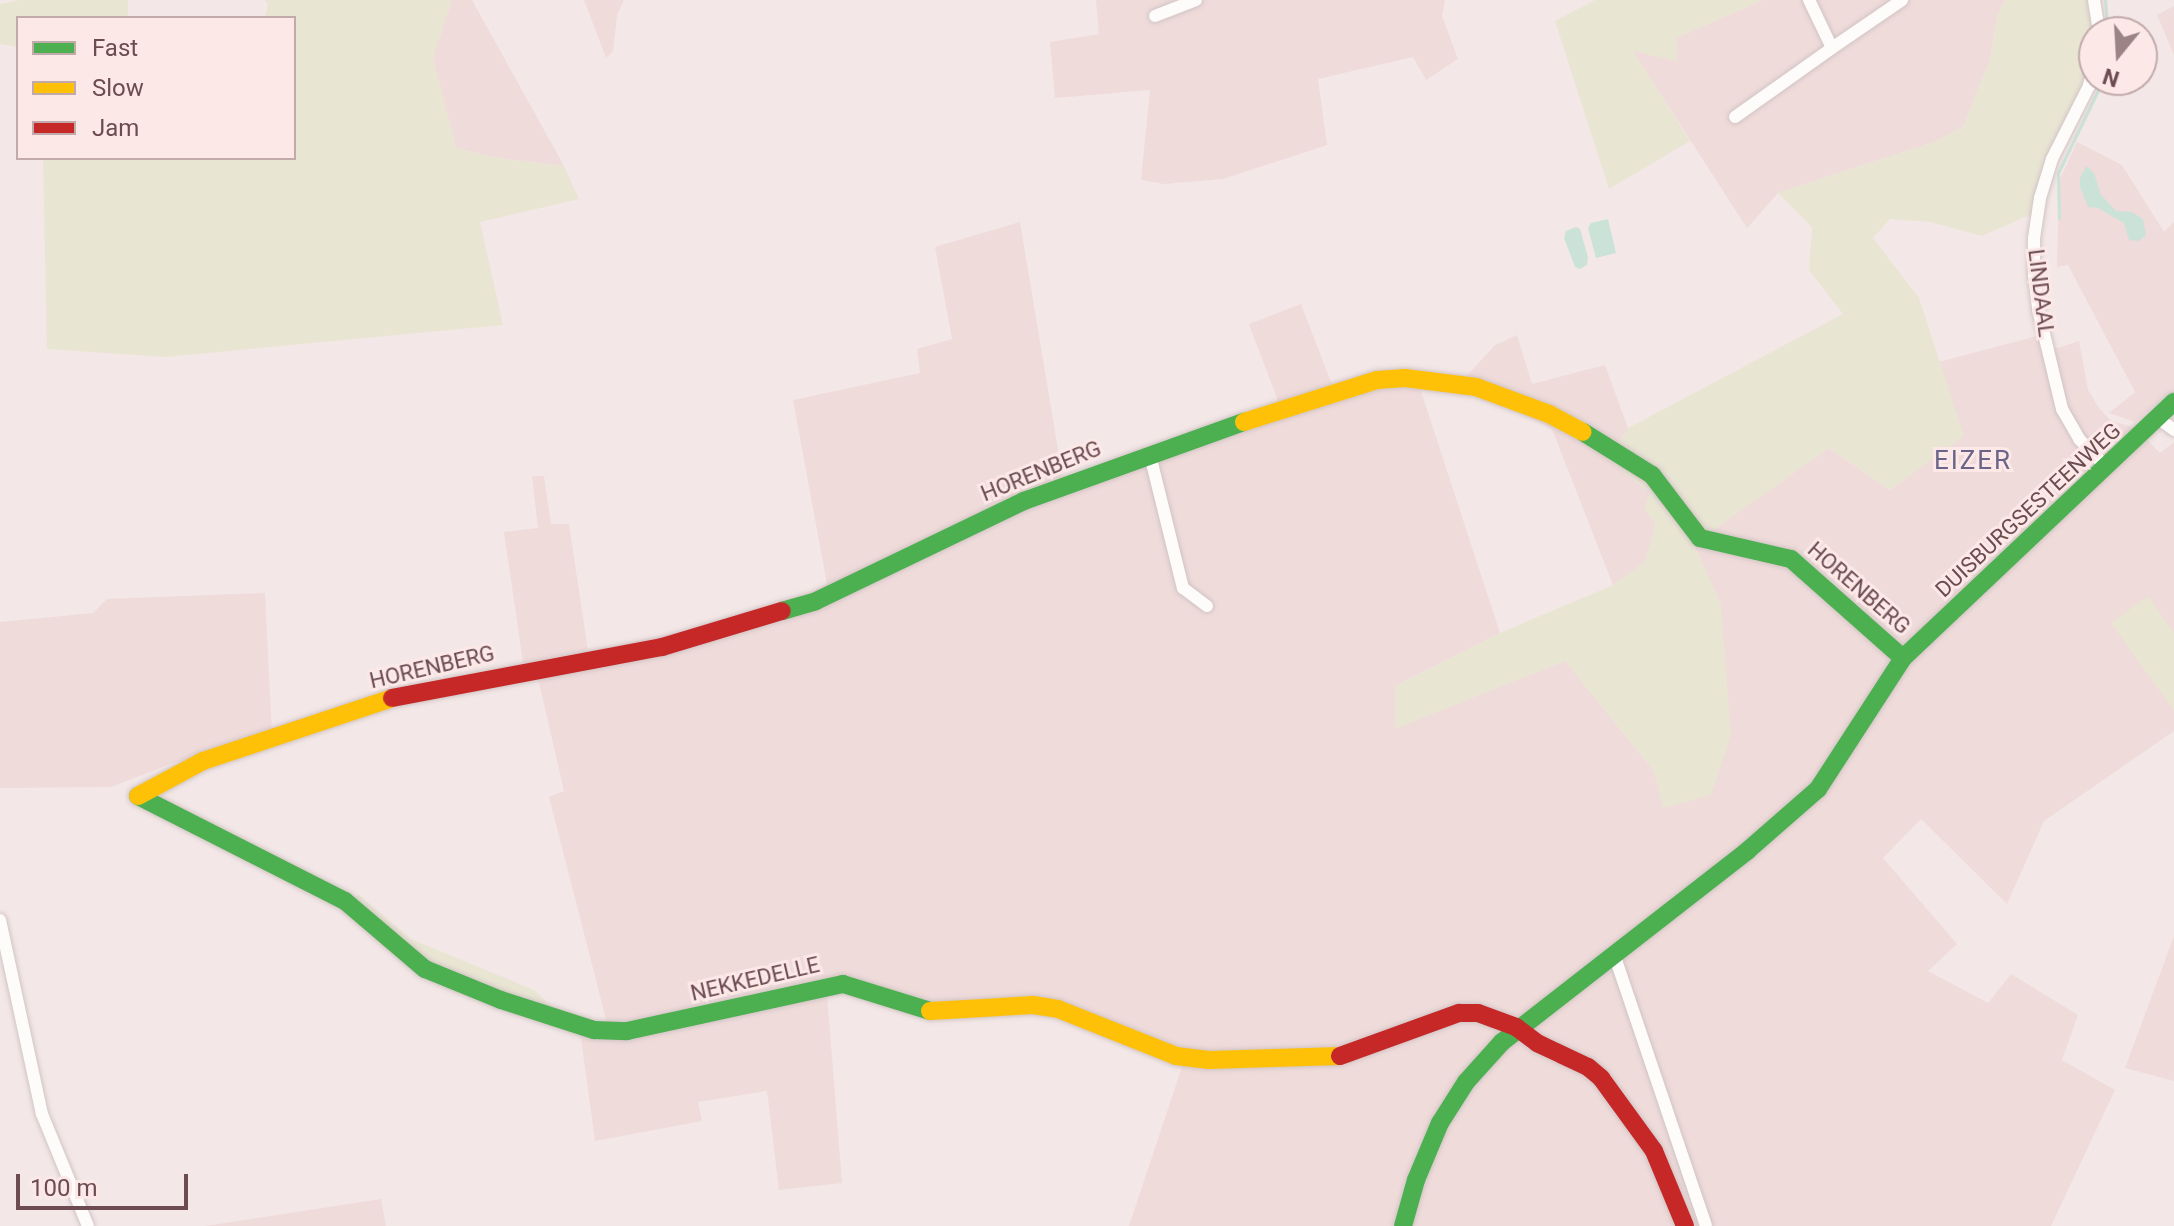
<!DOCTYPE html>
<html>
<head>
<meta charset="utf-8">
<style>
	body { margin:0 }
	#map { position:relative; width:2174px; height:1226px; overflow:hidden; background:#f3e8e7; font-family:Roboto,sans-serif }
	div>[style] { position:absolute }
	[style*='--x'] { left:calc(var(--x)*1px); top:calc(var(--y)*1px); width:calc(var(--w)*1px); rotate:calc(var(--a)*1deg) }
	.residential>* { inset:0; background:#efdbda; transform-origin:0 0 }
	.green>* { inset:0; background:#e9e5d3 }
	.water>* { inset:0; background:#cbe2d8 }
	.stream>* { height:3px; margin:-1.5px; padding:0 1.5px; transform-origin:1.5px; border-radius:1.5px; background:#cbe2d8 }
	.roads { filter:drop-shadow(0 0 2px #d1c4c4) drop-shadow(0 0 2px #d1c4c4) }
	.street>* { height:12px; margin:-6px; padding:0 6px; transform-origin:6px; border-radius:6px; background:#fdfcfb }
	.fast>* { height:18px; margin:-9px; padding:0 9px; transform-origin:9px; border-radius:9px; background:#4caf50 }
	.slow>* { height:18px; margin:-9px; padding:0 9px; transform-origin:9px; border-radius:9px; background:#ffc107 }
	.jam>* { height:18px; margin:-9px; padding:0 9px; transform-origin:9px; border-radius:9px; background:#c62828 }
	span { translate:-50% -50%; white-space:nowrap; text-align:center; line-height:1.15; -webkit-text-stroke:6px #fce9e7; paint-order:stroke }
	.street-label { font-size:22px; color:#6c4c51 }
	.quarter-label { font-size:26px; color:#6a6489; letter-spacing:2px }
	.legend { position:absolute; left:16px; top:16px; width:280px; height:144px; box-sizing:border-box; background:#fce9e7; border:2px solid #c2aaab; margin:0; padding:10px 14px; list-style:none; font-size:24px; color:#6c4c51 }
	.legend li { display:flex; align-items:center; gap:16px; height:40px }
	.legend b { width:40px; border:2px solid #c2aaab }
	.north { position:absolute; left:2078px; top:16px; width:80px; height:80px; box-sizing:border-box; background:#fce9e7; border:2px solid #c2aaab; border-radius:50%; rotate:198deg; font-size:22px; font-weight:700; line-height:32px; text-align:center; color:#6c4c51 }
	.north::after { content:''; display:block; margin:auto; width:28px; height:36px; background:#9b8386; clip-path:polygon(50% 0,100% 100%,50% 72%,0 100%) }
	.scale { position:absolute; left:16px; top:1174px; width:172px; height:36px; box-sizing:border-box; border:4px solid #6c4c51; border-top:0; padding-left:10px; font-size:24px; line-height:28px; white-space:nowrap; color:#6c4c51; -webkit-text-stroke:6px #fce9e7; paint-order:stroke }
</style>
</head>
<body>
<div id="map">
	<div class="residential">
		<i style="clip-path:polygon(452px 0,472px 0,564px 166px,497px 158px,456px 148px,433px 58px)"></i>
		<i style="clip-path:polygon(584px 0,624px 0,617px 15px,613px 51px,606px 58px)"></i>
		<i style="clip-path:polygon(1096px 0,1445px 0,1442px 16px,1458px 59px,1426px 80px,1413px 57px,1318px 79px,1327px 145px,1223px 179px,1164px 184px,1141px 180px,1150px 90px,1055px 98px,1050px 42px,1099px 34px)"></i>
		<i style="clip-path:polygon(1763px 0,2005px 0,1997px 16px,1990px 59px,1963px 127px,1934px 142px,1778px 193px,1747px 228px,1632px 50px,1677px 61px,1676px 38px)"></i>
		<i style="clip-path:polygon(2174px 6px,2174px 55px,2157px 15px)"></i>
		<i style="clip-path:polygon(2077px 142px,2122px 165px,2164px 232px,2174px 222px,2174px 399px,2170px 392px,2135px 422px,2109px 413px,2135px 392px,2068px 265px,2057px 267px,2059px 181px)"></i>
		<i style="clip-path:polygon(1020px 222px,1063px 479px,1373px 386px,1418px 382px,1500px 633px,1395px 686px,1395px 728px,1565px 661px,1654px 771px,1663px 807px,1721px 605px,1693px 544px,1829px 448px,1890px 490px,1963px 436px,1939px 362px,2037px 336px,2042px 353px,2079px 341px,2088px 390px,2099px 408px,2111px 421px,2136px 428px,2160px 453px,2174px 442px,2174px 731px,2044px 821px,2007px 904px,1921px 819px,1883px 858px,1957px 944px,1928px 971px,1988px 1003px,2011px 974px,2078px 1015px,2062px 1060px,2115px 1090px,2051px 1226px,1129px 1226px,1187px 1052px,1110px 1021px,930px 1004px,855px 979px,826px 981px,842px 1183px,779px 1190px,767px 1091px,698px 1102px,702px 1121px,595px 1141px,580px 1031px,607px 1023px,549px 797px,564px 791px,537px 674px,525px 676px,504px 532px,538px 528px,532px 476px,544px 476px,551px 524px,569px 524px,588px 651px,699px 628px,790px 603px,827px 584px,793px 400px,920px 373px,917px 349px,952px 339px,935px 247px)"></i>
		<i style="left:1301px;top:304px;width:86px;height:56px;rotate:69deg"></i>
		<i style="clip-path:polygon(1517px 335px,1532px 384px,1605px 365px,1628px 428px,1608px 460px,1650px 493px,1645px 508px,1656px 524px,1645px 562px,1613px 585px,1552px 429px,1486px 395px,1465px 378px,1495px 345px)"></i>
		<i style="clip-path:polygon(265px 593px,272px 734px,173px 763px,111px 787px,0 788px,0 622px,93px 613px,107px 599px)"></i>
		<i style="clip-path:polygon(2174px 936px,2174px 1081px,2125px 1068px)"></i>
		<i style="clip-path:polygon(381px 1199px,386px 1226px,205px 1226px)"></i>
	</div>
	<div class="green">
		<i style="clip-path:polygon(20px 0,128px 0,128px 18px,18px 18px,18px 47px,0 44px,0 4px)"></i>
		<i style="clip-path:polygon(265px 0,452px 0,433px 58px,456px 148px,497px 158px,564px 166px,579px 199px,480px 222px,503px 325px,165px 357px,47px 349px,43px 158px,294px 158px,294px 18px,265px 18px,268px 4px)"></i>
		<i style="clip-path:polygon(1595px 0,1763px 0,1676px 38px,1677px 61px,1633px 51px,1690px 141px,1609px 189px,1555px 21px)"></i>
		<i style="clip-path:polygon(2005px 0,2088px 0,2098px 17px,2084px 86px,2034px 213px,1982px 236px,1930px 222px,1890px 219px,1873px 238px,1919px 298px,1964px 436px,1890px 490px,1829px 448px,1694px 544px,1721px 605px,1731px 736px,1711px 795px,1663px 808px,1654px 771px,1565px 661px,1395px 729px,1395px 686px,1500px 633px,1613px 585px,1645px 562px,1656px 525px,1644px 508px,1650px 493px,1608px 460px,1628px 428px,1843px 314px,1809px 270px,1812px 227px,1778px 193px,1934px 142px,1963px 127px,1990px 59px,1997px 16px)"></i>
		<i style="clip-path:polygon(2148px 596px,2174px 633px,2174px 711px,2111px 623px)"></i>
		<i style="clip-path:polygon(359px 895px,411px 939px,534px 990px,559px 1013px,427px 965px,349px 898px)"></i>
	</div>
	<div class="water">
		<i style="clip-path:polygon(2086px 166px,2094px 173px,2101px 195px,2116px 211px,2132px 212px,2143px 219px,2146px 235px,2139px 241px,2129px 240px,2124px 223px,2098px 208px,2088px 207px,2080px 187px,2080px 178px)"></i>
		<i style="clip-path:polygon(1608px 219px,1616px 253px,1596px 258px,1588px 228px,1591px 223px)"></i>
		<i style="clip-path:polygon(1576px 227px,1580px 229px,1588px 257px,1587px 265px,1580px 269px,1575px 267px,1564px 238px,1566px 231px)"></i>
	</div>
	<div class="stream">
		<i style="--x:2105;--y:0;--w:32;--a:85"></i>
		<i style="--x:2059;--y:218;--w:45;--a:-91.3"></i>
		<i style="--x:2058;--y:173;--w:103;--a:-64.2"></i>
	</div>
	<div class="roads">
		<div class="street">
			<i style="--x:2094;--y:0;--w:32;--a:81"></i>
			<i style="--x:1155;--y:16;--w:44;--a:-21.3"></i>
			<i style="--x:1832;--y:48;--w:85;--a:-34.4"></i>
			<i style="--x:2094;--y:64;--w:23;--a:103"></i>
			<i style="--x:2089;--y:86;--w:82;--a:116.9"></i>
			<i style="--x:2052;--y:159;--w:41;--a:107.1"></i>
			<i style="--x:2040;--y:198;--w:40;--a:98.5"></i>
			<i style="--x:2034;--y:238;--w:37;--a:90"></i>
			<i style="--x:2034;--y:275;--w:38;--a:83"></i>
			<i style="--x:2039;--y:313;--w:99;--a:76.5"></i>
			<i style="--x:2062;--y:409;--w:34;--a:60"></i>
			<i style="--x:2079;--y:439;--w:40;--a:46"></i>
			<i style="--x:1735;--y:117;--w:119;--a:-35.4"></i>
			<i style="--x:1832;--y:48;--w:53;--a:-115.6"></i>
			<i style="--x:2159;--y:419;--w:19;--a:36"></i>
			<i style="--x:1150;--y:455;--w:137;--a:76.1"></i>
			<i style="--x:1183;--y:588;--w:30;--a:37"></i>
			<i style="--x:0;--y:920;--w:198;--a:77.8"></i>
			<i style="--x:42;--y:1114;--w:121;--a:67.7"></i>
			<i style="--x:1614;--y:954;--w:287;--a:71.3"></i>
		</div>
		<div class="fast">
			<i style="--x:1583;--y:432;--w:81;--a:31.9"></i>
			<i style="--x:1652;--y:475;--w:79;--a:52.7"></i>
			<i style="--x:1700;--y:538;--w:93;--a:13"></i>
			<i style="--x:1791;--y:559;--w:149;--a:41.5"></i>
			<i style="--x:782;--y:611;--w:35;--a:-16"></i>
			<i style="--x:816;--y:601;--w:231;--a:-25.7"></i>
			<i style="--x:1024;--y:501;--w:234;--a:-19.8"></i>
			<i style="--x:138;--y:796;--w:232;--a:26.9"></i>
			<i style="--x:345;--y:901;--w:105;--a:40.4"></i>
			<i style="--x:425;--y:969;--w:82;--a:22.2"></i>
			<i style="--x:501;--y:1000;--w:98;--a:17.9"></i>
			<i style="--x:594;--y:1030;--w:33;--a:2"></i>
			<i style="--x:627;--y:1031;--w:221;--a:-12.3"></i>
			<i style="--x:843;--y:984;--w:91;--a:17.2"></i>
			<i style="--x:1403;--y:1226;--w:48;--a:-74.2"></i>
			<i style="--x:1416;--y:1180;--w:62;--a:-67.2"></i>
			<i style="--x:1440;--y:1123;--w:49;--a:-57.6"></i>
			<i style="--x:1466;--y:1082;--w:54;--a:-48"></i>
			<i style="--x:1502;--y:1042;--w:311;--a:-37.9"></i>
			<i style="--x:1747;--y:851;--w:94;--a:-41.1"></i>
			<i style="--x:1818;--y:789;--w:156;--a:-57"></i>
			<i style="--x:1903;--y:658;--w:373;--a:-43.4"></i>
		</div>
		<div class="slow">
			<i style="--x:1244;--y:422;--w:139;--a:-17.5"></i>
			<i style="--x:1377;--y:380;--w:28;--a:-4"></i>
			<i style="--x:1405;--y:378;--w:72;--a:7.2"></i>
			<i style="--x:1476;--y:387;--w:78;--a:20.3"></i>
			<i style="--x:1549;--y:414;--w:38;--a:28"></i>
			<i style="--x:138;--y:796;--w:74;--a:-28.3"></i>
			<i style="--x:203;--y:761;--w:199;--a:-18.4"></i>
			<i style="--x:930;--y:1011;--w:103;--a:-3.3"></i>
			<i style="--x:1033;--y:1005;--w:25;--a:9"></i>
			<i style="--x:1058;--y:1009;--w:127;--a:21.7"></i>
			<i style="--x:1176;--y:1056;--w:33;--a:7"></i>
			<i style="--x:1209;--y:1060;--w:131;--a:-1.7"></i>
		</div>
		<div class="jam">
			<i style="--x:392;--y:698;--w:275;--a:-10.7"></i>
			<i style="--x:662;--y:647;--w:125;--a:-16.7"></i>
			<i style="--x:1340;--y:1056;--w:127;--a:-19.9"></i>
			<i style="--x:1459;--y:1013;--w:19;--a:0"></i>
			<i style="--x:1478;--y:1013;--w:40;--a:20.2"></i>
			<i style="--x:1516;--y:1027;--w:26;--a:37"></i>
			<i style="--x:1537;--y:1043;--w:56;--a:25.2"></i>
			<i style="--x:1588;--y:1067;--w:17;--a:40"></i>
			<i style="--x:1601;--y:1078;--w:90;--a:54"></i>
			<i style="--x:1654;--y:1151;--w:81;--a:67.5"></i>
		</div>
	</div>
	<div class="street-label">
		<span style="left:2041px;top:293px;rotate:83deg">LINDAAL</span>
		<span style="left:1041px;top:471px;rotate:-22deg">HORENBERG</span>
		<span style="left:2028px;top:510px;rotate:-43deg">DUISBURGSESTEENWEG</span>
		<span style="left:1859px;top:588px;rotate:41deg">HORENBERG</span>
		<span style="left:432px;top:667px;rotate:-13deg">HORENBERG</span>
		<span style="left:755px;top:979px;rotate:-13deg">NEKKEDELLE</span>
	</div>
	<div class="quarter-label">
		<span style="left:1973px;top:461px">EIZER</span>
	</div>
	<ul class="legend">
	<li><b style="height:10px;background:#4caf50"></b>Fast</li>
	<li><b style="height:10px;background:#ffc107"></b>Slow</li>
	<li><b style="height:10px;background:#c62828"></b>Jam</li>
	</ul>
	<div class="north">N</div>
	<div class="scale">100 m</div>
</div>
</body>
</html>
